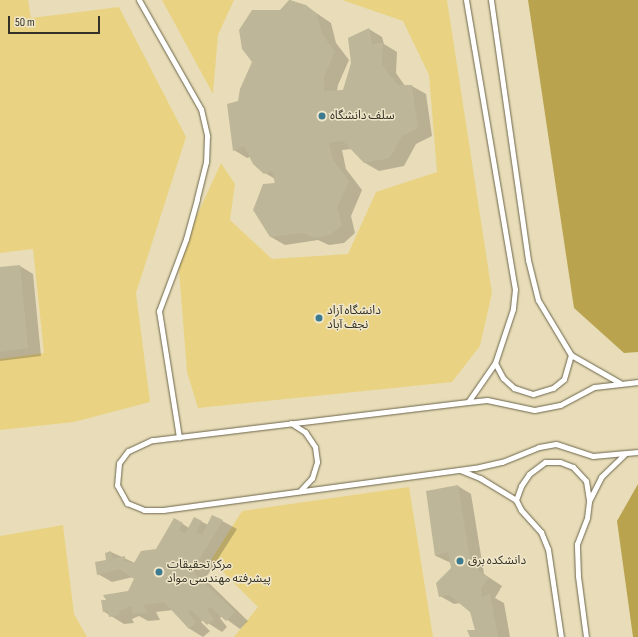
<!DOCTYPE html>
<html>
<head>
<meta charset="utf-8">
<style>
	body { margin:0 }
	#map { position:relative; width:638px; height:637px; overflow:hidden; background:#f0e7ca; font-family:"Sofia Sans Condensed","Noto Sans Arabic",sans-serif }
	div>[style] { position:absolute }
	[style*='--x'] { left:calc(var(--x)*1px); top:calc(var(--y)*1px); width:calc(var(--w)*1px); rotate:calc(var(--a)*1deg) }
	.built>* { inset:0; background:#e8ddb8; transform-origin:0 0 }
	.green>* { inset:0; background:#e9d383 }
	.forest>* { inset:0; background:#baa34e }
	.shadow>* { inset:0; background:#0003 }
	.building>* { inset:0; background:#beb699 }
	.roads { filter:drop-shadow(0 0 1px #6d654b) drop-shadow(0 0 1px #6d654b) }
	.service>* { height:5px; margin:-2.5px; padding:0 2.5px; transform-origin:2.5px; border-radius:2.5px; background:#fff }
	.dots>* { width:11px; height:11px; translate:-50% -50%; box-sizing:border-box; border:2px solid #f0e7ca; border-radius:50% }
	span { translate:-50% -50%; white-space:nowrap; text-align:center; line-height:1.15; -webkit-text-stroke:3px #f0e7ca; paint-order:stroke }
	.poi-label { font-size:12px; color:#343126 }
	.left { translate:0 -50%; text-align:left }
	.scale { position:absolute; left:8px; top:16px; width:92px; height:18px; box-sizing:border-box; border:2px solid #343126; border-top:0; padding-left:5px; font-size:12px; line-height:14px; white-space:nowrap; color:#343126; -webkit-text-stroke:3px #f0e7ca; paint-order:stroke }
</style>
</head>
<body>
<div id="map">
	<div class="built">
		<i style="left:0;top:0;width:638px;height:637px"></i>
	</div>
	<div class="green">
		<i style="clip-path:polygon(0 0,28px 0,31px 18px,119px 7px,186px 137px,136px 293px,150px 402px,74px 422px,0 430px,0 359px,44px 353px,33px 249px,0 253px)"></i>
		<i style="clip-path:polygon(162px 0,234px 0,218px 35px,213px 94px)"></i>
		<i style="clip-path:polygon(342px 0,447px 0,492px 293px,480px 346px,452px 382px,198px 408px,187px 372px,178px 257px,221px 163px,235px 184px,230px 220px,272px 259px,348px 254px,376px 192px,437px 172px,429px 75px,403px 21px)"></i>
		<i style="clip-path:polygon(409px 487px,433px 637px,234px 637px,258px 607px,211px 560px,242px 511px)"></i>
		<i style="clip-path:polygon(63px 525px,74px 614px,87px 637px,0 637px,0 536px)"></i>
	</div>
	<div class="forest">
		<i style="clip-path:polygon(528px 0,638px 0,638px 352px,624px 353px,574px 308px)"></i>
		<i style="clip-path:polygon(638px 484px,638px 637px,633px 637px,617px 521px)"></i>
	</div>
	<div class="shadow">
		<i style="clip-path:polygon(290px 0,306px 6px,331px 23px,336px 43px,349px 60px,338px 85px,337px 91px,344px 90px,369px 29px,382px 37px,384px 44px,397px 52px,396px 73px,405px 86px,412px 86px,426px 94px,432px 136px,416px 144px,404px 166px,379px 171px,365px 163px,352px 149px,342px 150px,346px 169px,362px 190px,351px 216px,355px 233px,344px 243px,329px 245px,318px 240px,285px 245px,271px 237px,275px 179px,265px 173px,250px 157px,247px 158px,234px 150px,239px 102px,281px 11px)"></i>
		<i style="clip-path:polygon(20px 266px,33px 274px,41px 356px,0 361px,0 268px)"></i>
		<i style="clip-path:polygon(458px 486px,471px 494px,484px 574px,502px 586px,495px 598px,504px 603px,510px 637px,471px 637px,476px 631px,471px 612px,460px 603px,454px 604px,440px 596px,452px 569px,451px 563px,436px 556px)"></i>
		<i style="clip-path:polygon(213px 516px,237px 529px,207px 576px,210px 584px,248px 621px,240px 629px,222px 616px,220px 618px,227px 627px,222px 632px,203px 620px,201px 622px,210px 631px,203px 637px,190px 629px,173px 610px,156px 612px,160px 620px,148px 621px,139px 616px,132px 619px,134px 623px,124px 624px,103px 611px,129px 591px,135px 579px,133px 577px,112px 582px,98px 574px,111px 552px,135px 563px,157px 549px,175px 519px,189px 528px,195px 518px,208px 525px)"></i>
	</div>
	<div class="building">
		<i style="clip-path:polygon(289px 0,306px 5px,317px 14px,322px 34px,335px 52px,324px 77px,324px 91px,343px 90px,351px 63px,348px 38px,369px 28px,372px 44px,383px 43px,382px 65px,398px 85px,412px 85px,418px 128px,402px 136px,390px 158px,364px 163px,343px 141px,329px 143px,333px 160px,349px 181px,337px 208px,342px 225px,330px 235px,314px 238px,303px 233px,270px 237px,253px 210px,263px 184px,275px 183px,272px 171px,264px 174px,253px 164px,244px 146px,233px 151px,227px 104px,238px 101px,240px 89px,252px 62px,242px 49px,239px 30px,252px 10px,280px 10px)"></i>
		<i style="clip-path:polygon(20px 265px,28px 348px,0 352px,0 267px)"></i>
		<i style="clip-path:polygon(458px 485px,471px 565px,489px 578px,481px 588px,482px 597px,490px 594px,498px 637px,470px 637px,467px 630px,475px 630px,470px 612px,449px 595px,439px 597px,436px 583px,451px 568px,448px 552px,435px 556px,426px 491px)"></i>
		<i style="clip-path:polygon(212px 515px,223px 520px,194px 568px,196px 575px,235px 612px,226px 621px,210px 607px,207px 610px,214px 619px,207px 625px,191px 610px,188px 613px,196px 622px,189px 629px,164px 602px,143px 605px,147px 613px,133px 614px,131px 606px,119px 611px,120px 615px,109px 617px,108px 611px,103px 612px,101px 600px,106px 600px,103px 595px,128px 591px,134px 579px,119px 569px,97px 575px,95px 562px,106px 560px,105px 553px,111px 551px,112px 559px,125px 556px,125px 561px,134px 563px,141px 551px,156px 549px,174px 518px,183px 523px,179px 530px,185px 534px,194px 517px,202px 521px,196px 532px,202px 535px)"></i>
	</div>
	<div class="roads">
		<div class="service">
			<i style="--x:139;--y:0;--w:125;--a:60.4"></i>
			<i style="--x:201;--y:109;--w:28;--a:77"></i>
			<i style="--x:207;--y:136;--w:26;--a:92"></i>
			<i style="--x:206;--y:162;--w:38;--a:104"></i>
			<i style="--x:197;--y:199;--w:41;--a:105.4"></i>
			<i style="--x:186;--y:239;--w:77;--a:110.6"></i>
			<i style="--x:159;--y:311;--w:128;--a:81"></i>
			<i style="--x:466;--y:0;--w:293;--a:80.4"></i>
			<i style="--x:515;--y:289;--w:20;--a:96"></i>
			<i style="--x:513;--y:309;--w:57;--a:108.4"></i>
			<i style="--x:495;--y:363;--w:47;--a:124.7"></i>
			<i style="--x:491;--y:0;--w:263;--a:81.9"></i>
			<i style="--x:528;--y:260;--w:41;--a:76"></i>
			<i style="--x:538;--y:300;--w:64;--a:59"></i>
			<i style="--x:571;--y:355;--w:56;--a:29.7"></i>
			<i style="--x:495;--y:363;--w:17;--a:62"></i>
			<i style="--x:503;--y:378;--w:15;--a:42"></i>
			<i style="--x:514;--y:388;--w:20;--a:18"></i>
			<i style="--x:533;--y:394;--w:21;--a:-17"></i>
			<i style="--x:553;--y:388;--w:14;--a:-39"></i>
			<i style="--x:564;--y:379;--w:25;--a:-74"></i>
			<i style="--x:638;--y:382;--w:44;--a:173.5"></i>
			<i style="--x:594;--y:387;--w:38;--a:152"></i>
			<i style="--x:560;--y:405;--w:26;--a:169"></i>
			<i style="--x:534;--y:410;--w:48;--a:-168"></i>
			<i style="--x:487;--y:400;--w:19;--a:174"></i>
			<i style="--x:468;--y:402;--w:318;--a:173.1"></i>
			<i style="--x:152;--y:440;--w:26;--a:155"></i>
			<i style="--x:128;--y:451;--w:15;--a:127"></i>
			<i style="--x:119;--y:463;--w:22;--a:95"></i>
			<i style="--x:117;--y:485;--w:21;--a:61"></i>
			<i style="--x:127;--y:503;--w:18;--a:22"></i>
			<i style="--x:144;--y:510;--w:19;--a:0"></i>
			<i style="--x:163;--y:510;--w:315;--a:-7.7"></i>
			<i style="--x:475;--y:468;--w:28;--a:-13"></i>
			<i style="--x:502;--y:462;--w:40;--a:-22"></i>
			<i style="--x:539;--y:447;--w:17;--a:-10"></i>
			<i style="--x:556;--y:444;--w:39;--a:18"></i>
			<i style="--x:593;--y:456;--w:45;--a:-5.1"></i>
			<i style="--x:291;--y:423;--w:17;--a:33"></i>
			<i style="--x:305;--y:432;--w:18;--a:56"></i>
			<i style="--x:315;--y:447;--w:15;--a:82"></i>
			<i style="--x:317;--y:462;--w:17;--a:107"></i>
			<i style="--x:312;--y:478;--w:18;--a:133"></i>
			<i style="--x:460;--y:470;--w:22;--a:22"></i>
			<i style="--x:480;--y:478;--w:42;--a:31.4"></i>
			<i style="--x:516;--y:500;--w:11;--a:63"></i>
			<i style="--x:521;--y:510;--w:30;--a:48"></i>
			<i style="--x:541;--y:532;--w:18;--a:68"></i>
			<i style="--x:548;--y:549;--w:89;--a:81.6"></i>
			<i style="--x:516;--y:500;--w:15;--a:-70"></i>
			<i style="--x:521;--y:486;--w:14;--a:-56"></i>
			<i style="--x:529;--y:474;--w:20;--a:-37"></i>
			<i style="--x:545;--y:462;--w:15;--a:0"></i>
			<i style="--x:560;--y:462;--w:14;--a:21"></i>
			<i style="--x:573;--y:467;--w:19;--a:47"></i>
			<i style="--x:586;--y:481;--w:20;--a:81"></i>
			<i style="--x:586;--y:637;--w:62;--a:-97.5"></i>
			<i style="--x:578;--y:576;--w:32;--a:-92"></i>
			<i style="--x:577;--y:544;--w:28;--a:-69"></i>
			<i style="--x:587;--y:518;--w:17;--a:-83"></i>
			<i style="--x:589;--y:501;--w:27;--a:-63"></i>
			<i style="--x:601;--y:477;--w:33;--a:-44"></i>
		</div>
	</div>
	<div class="dots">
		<i style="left:322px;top:116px;background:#3c7a90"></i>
		<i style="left:319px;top:318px;background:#3c7a90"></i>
		<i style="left:460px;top:561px;background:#3c7a90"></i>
		<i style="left:159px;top:572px;background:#3c7a90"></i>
	</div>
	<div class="poi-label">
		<span class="left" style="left:330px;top:116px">سلف دانشگاه</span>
		<span class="left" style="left:327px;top:318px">دانشگاه آزاد<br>نجف آباد</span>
		<span class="left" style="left:468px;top:561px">دانشکده برق</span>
		<span class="left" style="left:167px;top:572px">مرکز تحقیقات<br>پیشرفته مهندسی مواد</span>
	</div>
	<div class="scale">50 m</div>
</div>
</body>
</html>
